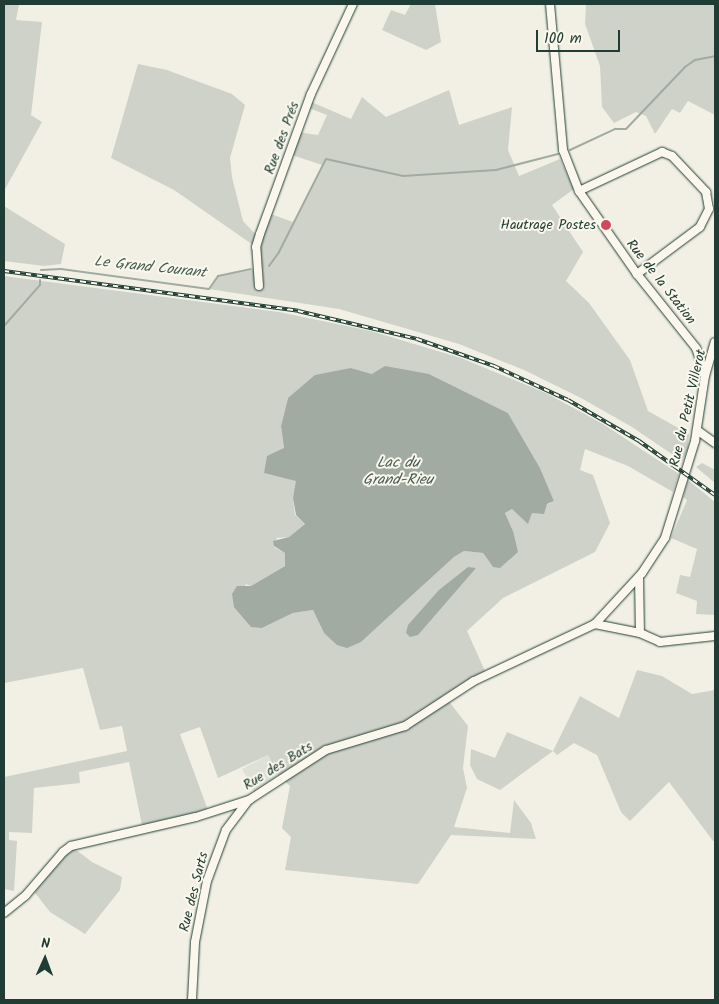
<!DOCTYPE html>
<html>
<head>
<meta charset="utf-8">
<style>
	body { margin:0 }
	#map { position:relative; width:719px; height:1004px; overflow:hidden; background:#f2f0e5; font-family:Kalam,sans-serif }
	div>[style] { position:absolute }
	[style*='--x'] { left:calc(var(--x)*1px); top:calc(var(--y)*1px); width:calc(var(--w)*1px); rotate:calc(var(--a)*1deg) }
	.built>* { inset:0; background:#e0e1d6 }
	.green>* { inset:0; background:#cfd2c8 }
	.water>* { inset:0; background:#a2aba1 }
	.stream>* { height:2px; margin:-1px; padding:0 1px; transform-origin:1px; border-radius:1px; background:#a2aba1 }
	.roads { filter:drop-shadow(0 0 1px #1f3d34) drop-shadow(0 0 1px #1f3d34) }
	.minor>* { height:8px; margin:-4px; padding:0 4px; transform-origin:4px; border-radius:4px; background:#fbf7ec }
	.rail>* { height:4px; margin-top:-2px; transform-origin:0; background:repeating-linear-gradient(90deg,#fbf7ec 0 5.5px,#1f3d34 0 11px); box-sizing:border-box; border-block:1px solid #1f3d34 }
	.dots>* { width:14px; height:14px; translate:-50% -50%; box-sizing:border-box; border:2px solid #fbf7ec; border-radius:50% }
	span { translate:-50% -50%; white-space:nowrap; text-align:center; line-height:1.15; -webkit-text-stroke:4px #fbf7ec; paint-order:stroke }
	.street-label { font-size:14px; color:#1f3d34 }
	.poi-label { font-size:14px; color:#1f3d34 }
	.right { translate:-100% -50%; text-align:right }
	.water-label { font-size:15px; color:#465e55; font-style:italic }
	.frame { position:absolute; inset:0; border:5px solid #1f3d34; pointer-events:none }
	.north { position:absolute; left:20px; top:934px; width:50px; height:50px; -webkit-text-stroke:4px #fbf7ec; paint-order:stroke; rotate:2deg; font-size:14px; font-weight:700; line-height:20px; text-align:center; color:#1f3d34 }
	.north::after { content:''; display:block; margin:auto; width:18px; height:22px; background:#1f3d34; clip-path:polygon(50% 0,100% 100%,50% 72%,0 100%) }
	.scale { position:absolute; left:536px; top:30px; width:84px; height:22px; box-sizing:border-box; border:2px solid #1f3d34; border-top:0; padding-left:6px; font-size:15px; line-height:18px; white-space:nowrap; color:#1f3d34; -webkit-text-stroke:4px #fbf7ec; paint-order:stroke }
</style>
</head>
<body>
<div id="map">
	<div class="built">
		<i style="clip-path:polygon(268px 755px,278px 775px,254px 792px,242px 769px)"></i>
	</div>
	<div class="green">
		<i style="clip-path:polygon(4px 4px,19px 4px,16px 20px,42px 22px,31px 115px,42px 122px,4px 191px)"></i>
		<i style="clip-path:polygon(411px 4px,435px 4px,441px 42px,426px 50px,382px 30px,391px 10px,405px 15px)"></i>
		<i style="clip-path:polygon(586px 4px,715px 4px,715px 115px,688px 101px,680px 113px,672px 109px,655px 134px,646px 116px,636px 112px,614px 123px,602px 107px,600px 66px,585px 24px)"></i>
		<i style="clip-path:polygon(138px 64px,167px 70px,232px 94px,245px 105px,230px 158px,232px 177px,243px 221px,259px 238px,268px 213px,293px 222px,322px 165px,289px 154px,297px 132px,318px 135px,327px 115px,306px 107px,309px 101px,351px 119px,362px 97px,386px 117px,449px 90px,459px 125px,512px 107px,508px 150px,519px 176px,560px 159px,574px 189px,552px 205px,583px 252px,566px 281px,589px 303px,630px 360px,648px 411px,689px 434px,688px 450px,682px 461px,632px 427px,581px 398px,524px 370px,459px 344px,339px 309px,209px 289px,218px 276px,258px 267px,256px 247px,174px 190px,111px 158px)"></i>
		<i style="clip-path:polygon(4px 206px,65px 244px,61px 264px,44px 266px,4px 261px)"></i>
		<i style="clip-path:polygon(evenodd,4px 276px,279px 312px,371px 331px,461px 358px,546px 393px,603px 424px,679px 474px,673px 492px,628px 466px,585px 449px,580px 470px,593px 475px,610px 523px,595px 552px,503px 598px,467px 631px,485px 671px,444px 695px,468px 726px,463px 768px,467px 788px,454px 827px,510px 833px,514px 800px,531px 823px,536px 839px,451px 835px,418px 884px,285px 870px,291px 837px,282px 828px,290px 786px,278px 775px,268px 755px,218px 778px,200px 727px,180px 734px,209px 813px,143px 830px,129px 762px,79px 772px,80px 783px,34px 788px,32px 833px,9px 832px,9px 840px,17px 841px,14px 891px,4px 889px,4px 777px,127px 751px,122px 726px,100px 730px,83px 668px,4px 683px,4px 276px,351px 368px,372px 374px,429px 374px,508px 413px,540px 468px,554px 501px,531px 513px,512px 509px,505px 513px,513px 531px,493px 567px,483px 553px,464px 551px,454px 557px,361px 642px,324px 633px,313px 610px,293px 613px,262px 628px,245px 584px,251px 586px,285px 566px,285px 553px,274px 547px,277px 538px,289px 537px,305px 524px,295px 515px,293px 498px,297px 480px,264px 473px,284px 448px,281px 426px,288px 398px,351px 368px)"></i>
		<i style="clip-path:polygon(702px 463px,715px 470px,715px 483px,696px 467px)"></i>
		<i style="clip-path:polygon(688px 480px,715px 502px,715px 615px,696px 614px,697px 601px,676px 593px,680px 575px,690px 577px,697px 549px,671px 538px,687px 500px,683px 497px)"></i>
		<i style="clip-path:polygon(637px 670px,662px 676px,692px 694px,715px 690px,715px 840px,713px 841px,669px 782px,630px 821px,621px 812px,597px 755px,574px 743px,557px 755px,553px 751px,500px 790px,477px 779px,470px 765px,471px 749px,495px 758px,507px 732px,553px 751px,580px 696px,619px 718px)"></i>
		<i style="clip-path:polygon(71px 846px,92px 862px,122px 877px,120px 890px,85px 934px,50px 912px,32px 889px)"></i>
	</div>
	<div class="water">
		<i style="clip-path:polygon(385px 366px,429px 374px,508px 413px,540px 468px,554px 501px,547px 504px,544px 514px,532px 513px,528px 524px,512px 509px,505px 513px,513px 531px,518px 552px,500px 568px,493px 567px,483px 553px,464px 551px,454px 557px,361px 642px,347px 648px,337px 645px,324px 633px,313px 610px,293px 613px,262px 628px,251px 627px,234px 607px,232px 594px,237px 586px,251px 586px,285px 566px,285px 553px,274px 546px,273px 541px,289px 537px,305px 524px,296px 515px,293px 498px,296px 481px,264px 473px,267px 456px,284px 448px,281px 426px,288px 398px,315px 375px,351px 368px,372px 374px)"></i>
		<i style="clip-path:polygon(468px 567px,476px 568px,418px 635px,410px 637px,406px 633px,408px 625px,439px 590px)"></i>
	</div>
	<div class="stream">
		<i style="--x:570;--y:150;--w:50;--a:-25"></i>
		<i style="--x:615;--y:129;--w:11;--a:0"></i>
		<i style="--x:626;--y:129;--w:86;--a:-46.4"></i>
		<i style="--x:685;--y:67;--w:12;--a:-35"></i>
		<i style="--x:695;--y:60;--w:20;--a:-11"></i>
		<i style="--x:269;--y:266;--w:17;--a:-54"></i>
		<i style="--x:279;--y:252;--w:104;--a:-63.2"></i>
		<i style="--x:326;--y:159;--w:79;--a:12.4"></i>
		<i style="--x:403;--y:176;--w:93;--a:-3.7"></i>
		<i style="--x:496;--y:170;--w:64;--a:-14.5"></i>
		<i style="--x:41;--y:270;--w:20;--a:-3"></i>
		<i style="--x:61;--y:269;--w:149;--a:7.7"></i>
		<i style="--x:209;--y:289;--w:16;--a:-55"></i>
		<i style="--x:218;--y:276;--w:33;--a:-12"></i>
		<i style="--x:4;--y:326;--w:55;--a:-48.7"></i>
		<i style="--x:40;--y:285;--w:5;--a:-90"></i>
	</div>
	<div class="roads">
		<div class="minor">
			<i style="--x:550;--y:4;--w:147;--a:84.9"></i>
			<i style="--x:563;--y:150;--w:44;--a:68.7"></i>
			<i style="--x:579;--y:191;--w:101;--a:55.1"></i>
			<i style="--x:637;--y:274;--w:95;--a:51.4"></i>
			<i style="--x:696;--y:348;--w:28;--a:71"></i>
			<i style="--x:579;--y:191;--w:92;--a:-25.2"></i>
			<i style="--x:662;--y:152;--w:11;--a:22"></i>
			<i style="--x:672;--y:156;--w:50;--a:46.6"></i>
			<i style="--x:706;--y:192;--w:17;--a:80"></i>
			<i style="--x:709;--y:209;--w:20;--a:117"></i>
			<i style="--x:700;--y:227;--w:79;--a:143.3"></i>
			<i style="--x:259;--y:286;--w:39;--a:-94"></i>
			<i style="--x:256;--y:247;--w:14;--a:-73"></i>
			<i style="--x:260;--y:234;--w:149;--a:-70"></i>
			<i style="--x:311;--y:94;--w:99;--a:-65"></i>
			<i style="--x:697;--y:430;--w:22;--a:36"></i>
			<i style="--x:639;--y:577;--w:56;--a:89"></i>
			<i style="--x:595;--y:624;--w:46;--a:11.3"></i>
			<i style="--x:640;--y:633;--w:22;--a:24"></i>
			<i style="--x:660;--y:642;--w:55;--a:-6.2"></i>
			<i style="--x:4;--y:913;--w:28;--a:-39"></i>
			<i style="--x:26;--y:895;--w:57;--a:-49.3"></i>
			<i style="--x:63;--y:852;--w:10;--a:-37"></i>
			<i style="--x:71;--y:846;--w:128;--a:-13.1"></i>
			<i style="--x:196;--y:817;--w:56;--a:-17.8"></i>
			<i style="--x:249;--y:800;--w:92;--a:-33"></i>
			<i style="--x:326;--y:750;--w:83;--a:-16.9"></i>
			<i style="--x:405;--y:726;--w:82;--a:-33.1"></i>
			<i style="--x:474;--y:681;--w:134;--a:-25.2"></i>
			<i style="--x:595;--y:624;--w:69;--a:-47.3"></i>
			<i style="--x:642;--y:573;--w:42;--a:-56.7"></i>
			<i style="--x:665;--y:538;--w:102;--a:-72.8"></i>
			<i style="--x:695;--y:441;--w:66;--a:-81.3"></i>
			<i style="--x:705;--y:376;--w:35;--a:-74"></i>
			<i style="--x:192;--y:1000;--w:58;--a:-87"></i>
			<i style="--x:195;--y:942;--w:62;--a:-78.9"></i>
			<i style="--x:207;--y:881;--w:54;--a:-69.6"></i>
			<i style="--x:226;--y:830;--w:36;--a:-53"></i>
		</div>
	</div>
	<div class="rail">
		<i style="--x:4;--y:271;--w:297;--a:7.7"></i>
		<i style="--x:298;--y:311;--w:122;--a:13.2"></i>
		<i style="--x:417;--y:339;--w:82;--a:19.3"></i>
		<i style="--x:494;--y:366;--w:81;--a:24.7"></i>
		<i style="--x:568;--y:400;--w:82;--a:30"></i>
		<i style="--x:639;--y:441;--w:93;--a:35.4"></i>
	</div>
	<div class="dots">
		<i style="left:606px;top:225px;background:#d1495b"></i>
	</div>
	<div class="street-label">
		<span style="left:282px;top:138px;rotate:-70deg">Rue des Prés</span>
		<span style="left:661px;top:282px;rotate:52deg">Rue de la Station</span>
		<span style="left:688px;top:408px;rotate:-77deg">Rue du Petit Villerot</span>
		<span style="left:278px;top:766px;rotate:-32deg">Rue des Bats</span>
		<span style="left:194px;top:892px;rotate:-76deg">Rue des Sarts</span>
	</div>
	<div class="poi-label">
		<span class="right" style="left:596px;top:225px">Hautrage Postes</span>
	</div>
	<div class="water-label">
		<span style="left:150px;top:268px;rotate:6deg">Le Grand Courant</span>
		<span style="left:398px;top:472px">Lac du<br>Grand-Rieu</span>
	</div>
	<div class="frame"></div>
	<div class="north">N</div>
	<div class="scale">100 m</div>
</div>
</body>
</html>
